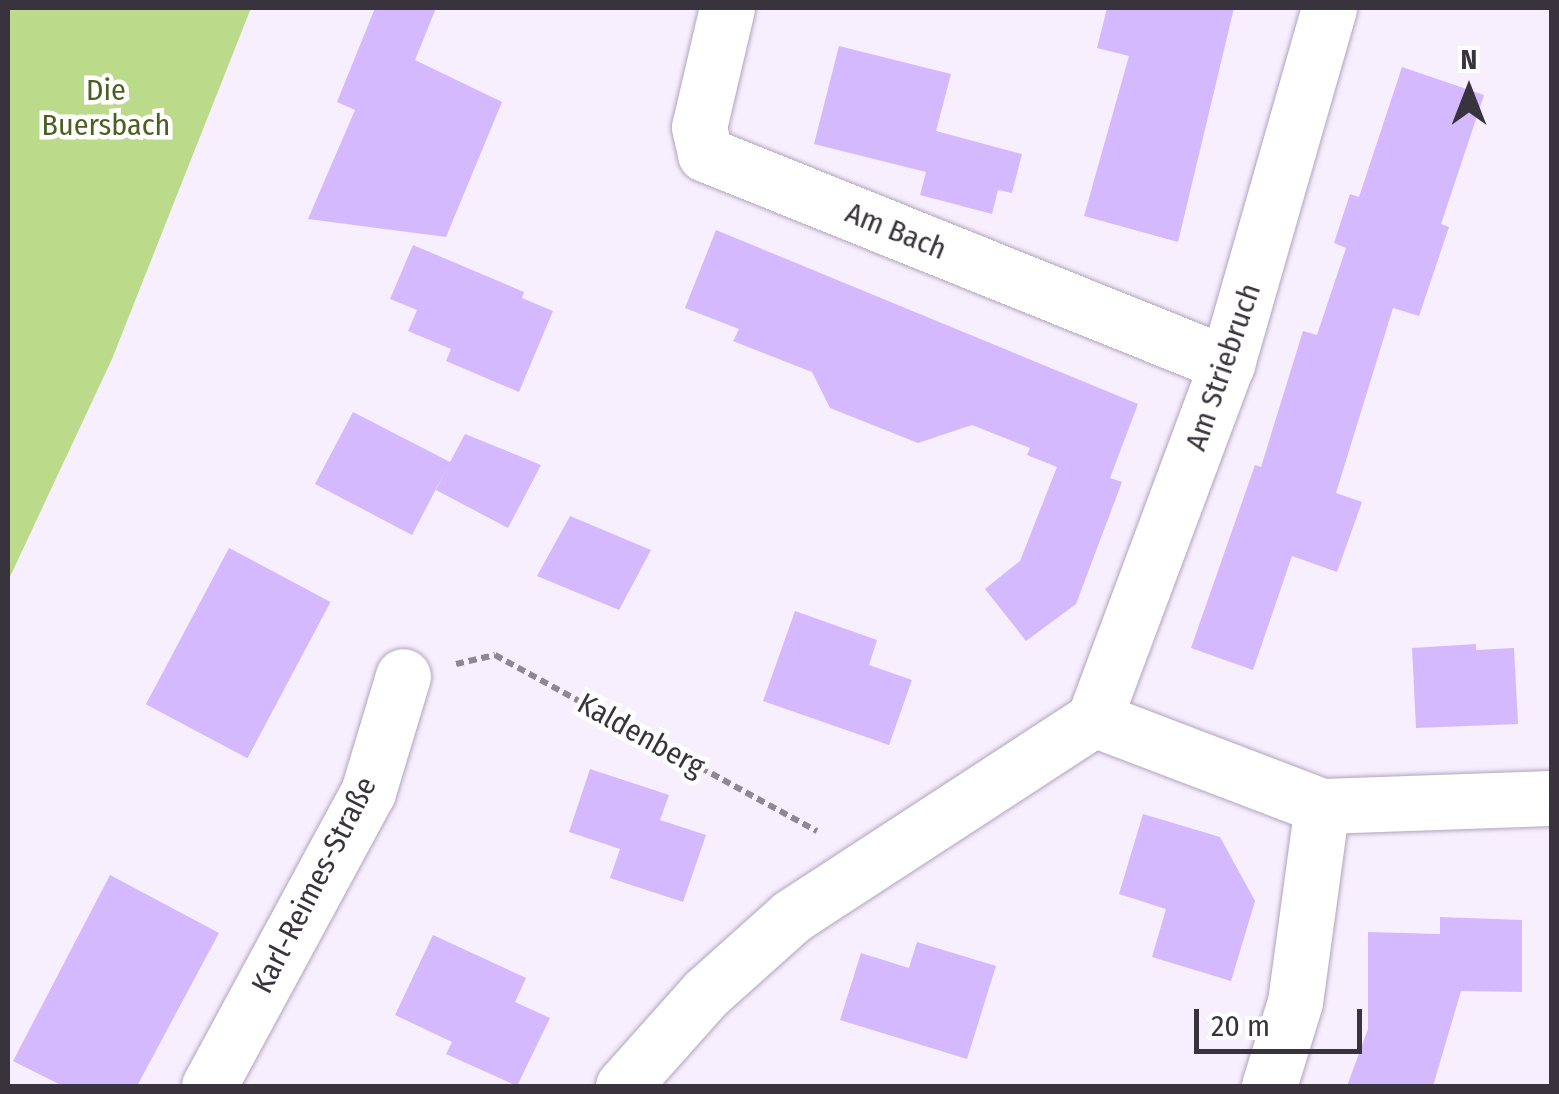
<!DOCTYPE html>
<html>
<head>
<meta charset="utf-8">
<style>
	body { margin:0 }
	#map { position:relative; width:1559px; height:1094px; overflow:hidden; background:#f7eefe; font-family:"Fira Sans Condensed",sans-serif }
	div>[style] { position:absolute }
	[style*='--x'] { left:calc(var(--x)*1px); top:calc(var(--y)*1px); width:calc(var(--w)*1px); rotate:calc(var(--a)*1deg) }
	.green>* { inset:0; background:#bbda8a }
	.building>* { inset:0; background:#d5b9fe; transform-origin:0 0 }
	.path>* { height:6px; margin-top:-3px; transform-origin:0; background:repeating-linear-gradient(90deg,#8f8894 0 8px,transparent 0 13px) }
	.roads { filter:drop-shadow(0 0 2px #b2a4bc) drop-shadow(0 0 2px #b2a4bc) }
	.minor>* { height:55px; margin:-27.5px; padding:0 27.5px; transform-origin:27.5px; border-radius:27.5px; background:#fff }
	span { translate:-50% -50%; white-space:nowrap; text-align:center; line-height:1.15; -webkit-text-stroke:9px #fff; paint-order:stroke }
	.park-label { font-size:30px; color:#4a5f20 }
	.street-label { font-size:30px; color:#39333d }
	.frame { position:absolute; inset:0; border:10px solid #39333d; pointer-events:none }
	.north { position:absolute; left:1419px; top:40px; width:100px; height:100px; -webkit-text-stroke:8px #fff; paint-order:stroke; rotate:0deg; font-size:28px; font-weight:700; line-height:40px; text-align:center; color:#39333d }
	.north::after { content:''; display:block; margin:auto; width:35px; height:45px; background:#39333d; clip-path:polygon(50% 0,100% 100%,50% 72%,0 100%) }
	.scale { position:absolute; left:1194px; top:1009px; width:168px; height:45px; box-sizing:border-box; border:5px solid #39333d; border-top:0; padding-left:12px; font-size:30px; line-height:35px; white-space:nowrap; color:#39333d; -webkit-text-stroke:8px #fff; paint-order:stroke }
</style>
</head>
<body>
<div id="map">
	<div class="green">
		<i style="clip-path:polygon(8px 8px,251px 8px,112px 359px,8px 581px)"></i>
	</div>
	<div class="building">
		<i style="clip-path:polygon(375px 8px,436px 8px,415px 60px,502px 102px,446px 237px,308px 219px,355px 110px,337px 102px)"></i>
		<i style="clip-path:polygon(1107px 8px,1234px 8px,1178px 242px,1084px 216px,1129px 56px,1097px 48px)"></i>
		<i style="clip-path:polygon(839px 46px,951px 74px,936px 131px,1022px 154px,1012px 193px,998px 190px,992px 214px,920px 195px,926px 172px,814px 144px)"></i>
		<i style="clip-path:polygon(1402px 67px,1484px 95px,1441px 224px,1449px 227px,1419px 316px,1393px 308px,1336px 493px,1362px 502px,1337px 572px,1292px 556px,1253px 670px,1191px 648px,1255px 465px,1261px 467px,1303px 331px,1317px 335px,1346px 248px,1334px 243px,1350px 194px,1359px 197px)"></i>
		<i style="clip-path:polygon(716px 230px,1138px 404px,1110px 478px,1122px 482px,1076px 604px,1026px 641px,985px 589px,1020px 561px,1057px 467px,1027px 455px,1030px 448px,972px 425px,918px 443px,830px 408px,812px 372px,733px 341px,739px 329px,685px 308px)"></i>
		<i style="clip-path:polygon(413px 245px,524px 292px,522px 298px,553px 311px,519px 392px,446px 361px,451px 349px,408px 331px,417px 310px,390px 299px)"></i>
		<i style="clip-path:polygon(353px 412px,450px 462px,465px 434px,541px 465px,508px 528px,436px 490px,448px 466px,412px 535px,315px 484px)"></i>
		<i style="clip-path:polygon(570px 516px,651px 550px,619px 610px,537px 576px)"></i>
		<i style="left:229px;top:548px;width:115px;height:177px;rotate:28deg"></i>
		<i style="clip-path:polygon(795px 611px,877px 640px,869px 665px,912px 680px,889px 745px,763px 701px)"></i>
		<i style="clip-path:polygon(1476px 644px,1476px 650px,1514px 648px,1518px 724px,1416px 728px,1412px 648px)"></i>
		<i style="clip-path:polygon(590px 769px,669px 795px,660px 820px,706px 835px,683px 902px,610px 878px,620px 849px,569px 832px)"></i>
		<i style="clip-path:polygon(1143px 814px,1220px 837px,1255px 901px,1231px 981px,1152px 957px,1166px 909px,1119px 894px)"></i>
		<i style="clip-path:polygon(110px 875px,219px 933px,137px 1086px,63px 1086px,13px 1061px)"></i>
		<i style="clip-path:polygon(1440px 917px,1522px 920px,1522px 992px,1461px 991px,1433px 1086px,1347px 1086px,1368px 1029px,1368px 932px,1440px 934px)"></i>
		<i style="clip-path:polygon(433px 935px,526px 978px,515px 1002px,550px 1018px,517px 1086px,446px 1054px,452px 1042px,395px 1015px)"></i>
		<i style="clip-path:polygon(917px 942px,996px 966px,967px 1059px,840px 1020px,861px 953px,909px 968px)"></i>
	</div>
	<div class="path">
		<i style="--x:456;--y:664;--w:40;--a:-13"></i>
		<i style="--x:495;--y:655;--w:367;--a:28.7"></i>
	</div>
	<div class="roads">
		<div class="minor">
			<i style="--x:727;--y:8;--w:122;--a:103.2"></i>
			<i style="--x:699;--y:127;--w:28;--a:77"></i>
			<i style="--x:705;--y:154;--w:563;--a:21.91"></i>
			<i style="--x:1094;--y:719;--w:379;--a:-69.5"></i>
			<i style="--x:1227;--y:364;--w:370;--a:-74"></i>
			<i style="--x:1094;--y:719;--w:244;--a:20.9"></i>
			<i style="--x:1322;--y:806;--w:230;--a:-2"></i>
			<i style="--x:209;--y:1086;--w:334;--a:-61.6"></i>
			<i style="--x:368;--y:792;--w:121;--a:-73.2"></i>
			<i style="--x:623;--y:1086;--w:125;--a:-48.3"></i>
			<i style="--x:706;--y:993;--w:115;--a:-41.8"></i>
			<i style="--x:792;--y:916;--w:361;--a:-33.1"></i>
			<i style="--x:1269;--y:1086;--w:88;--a:-72.8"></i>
			<i style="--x:1295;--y:1002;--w:198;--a:-82.2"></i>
		</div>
	</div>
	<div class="park-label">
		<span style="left:106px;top:107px">Die<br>Buersbach</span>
	</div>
	<div class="street-label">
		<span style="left:896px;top:231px;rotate:22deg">Am Bach</span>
		<span style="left:1223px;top:367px;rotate:-71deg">Am Striebruch</span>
		<span style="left:641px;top:735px;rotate:29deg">Kaldenberg</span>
		<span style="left:314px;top:885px;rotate:-63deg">Karl-Reimes-Straße</span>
	</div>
	<div class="frame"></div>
	<div class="north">N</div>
	<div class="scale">20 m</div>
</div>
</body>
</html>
